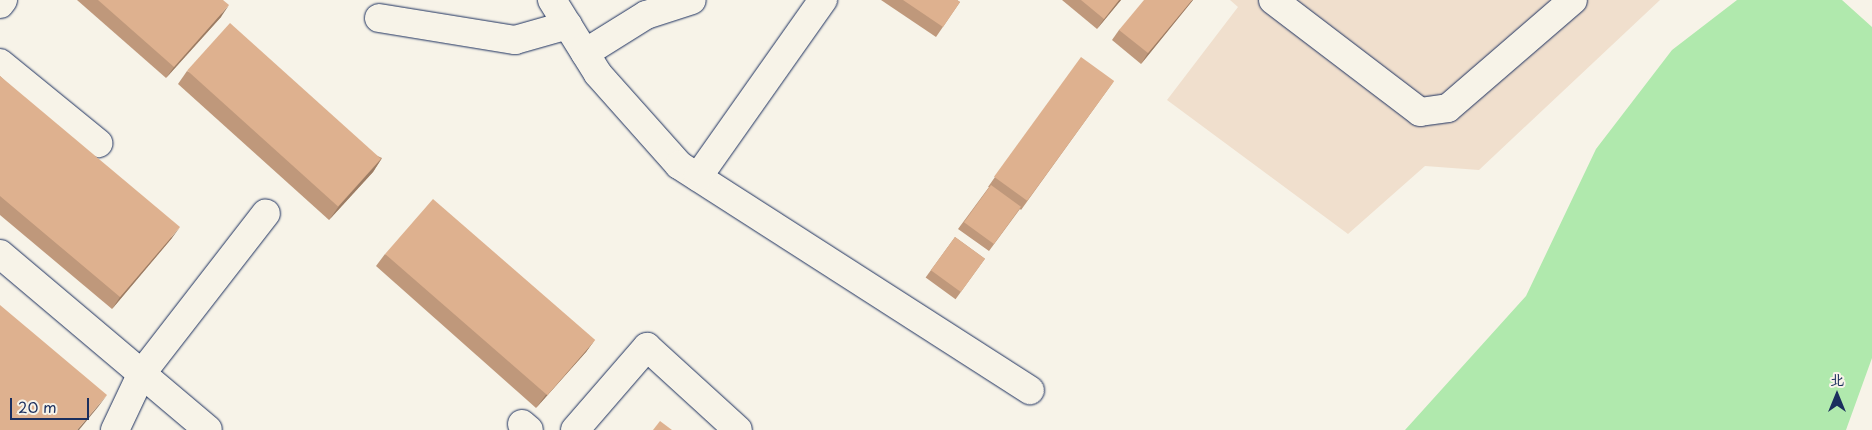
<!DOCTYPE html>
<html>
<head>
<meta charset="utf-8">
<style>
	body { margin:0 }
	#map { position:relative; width:1872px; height:430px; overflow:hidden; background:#f7f3e8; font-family:"Playpen Sans","LXGW WenKai TC",sans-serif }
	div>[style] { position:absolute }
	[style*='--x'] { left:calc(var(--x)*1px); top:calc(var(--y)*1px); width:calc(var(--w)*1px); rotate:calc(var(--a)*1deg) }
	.built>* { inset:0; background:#f0dfcd }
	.green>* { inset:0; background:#b0e9ad }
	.roads { filter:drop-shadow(0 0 1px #1b2f5e) drop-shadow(0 0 1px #1b2f5e) }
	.minor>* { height:28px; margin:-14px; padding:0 14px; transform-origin:14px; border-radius:14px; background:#f7f3e8 }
	.wall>* { inset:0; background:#bf987b; transform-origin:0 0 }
	.shaded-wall>* { inset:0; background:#9b7c64 }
	.building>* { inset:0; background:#deb18f; transform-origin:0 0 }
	span { translate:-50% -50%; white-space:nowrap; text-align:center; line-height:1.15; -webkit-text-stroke:4.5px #f7f3e8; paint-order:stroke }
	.north { position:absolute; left:1812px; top:370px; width:50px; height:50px; -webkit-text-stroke:4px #f7f3e8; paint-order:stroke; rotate:0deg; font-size:14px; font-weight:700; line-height:20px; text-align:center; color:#1b2f5e }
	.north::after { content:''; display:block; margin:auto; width:18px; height:22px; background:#1b2f5e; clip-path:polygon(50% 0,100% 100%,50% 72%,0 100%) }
	.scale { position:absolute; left:10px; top:398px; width:79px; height:22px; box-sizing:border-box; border:2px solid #1b2f5e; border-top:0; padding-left:6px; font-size:15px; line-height:18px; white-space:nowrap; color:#1b2f5e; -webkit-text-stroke:4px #f7f3e8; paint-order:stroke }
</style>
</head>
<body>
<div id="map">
	<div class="built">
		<i style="clip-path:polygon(1230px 0,1660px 0,1479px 170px,1425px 166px,1348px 234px,1167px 100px,1238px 7px)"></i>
	</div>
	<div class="green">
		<i style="clip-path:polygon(1737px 0,1842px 0,1872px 27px,1872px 358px,1846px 430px,1405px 430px,1526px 296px,1596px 149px,1672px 50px)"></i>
	</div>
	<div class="roads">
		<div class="minor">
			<i style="--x:552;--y:0;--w:87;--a:58.1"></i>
			<i style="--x:598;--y:74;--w:122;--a:48.3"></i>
			<i style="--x:679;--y:165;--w:417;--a:32.7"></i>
			<i style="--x:1273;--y:0;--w:185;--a:37.3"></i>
			<i style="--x:1420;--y:112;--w:28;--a:-8"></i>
			<i style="--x:1448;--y:108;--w:165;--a:-40.8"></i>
			<i style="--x:0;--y:4;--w:5;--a:-53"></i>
			<i style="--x:379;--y:18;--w:138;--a:9.2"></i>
			<i style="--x:515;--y:40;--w:55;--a:-15.8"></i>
			<i style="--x:585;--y:53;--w:72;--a:-31.9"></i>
			<i style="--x:646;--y:15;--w:48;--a:-18.1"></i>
			<i style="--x:0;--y:63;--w:127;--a:39.2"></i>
			<i style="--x:698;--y:177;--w:217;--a:-54.8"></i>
			<i style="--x:0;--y:254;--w:272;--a:40.2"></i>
			<i style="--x:522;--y:424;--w:9;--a:41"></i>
			<i style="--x:115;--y:430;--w:63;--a:-64.7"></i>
			<i style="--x:142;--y:373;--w:202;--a:-52.2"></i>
			<i style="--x:575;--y:430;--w:110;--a:-49.1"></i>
			<i style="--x:647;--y:347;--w:123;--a:42.4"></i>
		</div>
	</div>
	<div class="wall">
		<i style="clip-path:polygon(77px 0,223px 0,221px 17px,166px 78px)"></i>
		<i style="clip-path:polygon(881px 0,957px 0,960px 2px,936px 37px)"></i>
		<i style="clip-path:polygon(1062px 0,1121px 0,1097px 29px)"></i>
		<i style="clip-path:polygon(1193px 0,1141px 64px,1112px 40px,1119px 30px)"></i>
		<i style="clip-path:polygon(187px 71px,382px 158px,373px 172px,329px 220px,178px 84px)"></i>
		<i style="clip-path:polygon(0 76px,172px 238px,112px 309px,0 215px)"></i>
		<i style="clip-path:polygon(1114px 81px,1021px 210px,1020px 209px,989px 251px,958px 229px,989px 187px,988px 187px,995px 177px)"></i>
		<i style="left:955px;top:237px;width:37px;height:50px;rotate:36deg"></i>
		<i style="clip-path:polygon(385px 254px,594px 341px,586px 352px,536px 408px,376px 266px)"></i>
	</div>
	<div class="shaded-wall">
		<i style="clip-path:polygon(1119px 0,1121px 0,1097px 29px,1104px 19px)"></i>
		<i style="clip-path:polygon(1192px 0,1193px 0,1141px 64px,1148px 53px)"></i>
		<i style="clip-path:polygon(229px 5px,221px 17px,166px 78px,174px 67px)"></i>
		<i style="clip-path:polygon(382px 158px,373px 172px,329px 220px,339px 206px)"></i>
		<i style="clip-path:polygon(180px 227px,172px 238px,112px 309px,120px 297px)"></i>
		<i style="clip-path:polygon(594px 341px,586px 352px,536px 408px,545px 396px)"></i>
		<i style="clip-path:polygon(107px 395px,98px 407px,79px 430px,77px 430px)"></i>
	</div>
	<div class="building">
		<i style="clip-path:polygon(98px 0,223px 0,229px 5px,174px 67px)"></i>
		<i style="clip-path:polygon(903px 0,957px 0,960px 2px,943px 27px)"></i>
		<i style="clip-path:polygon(1081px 0,1119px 0,1104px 19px)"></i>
		<i style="clip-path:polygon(1144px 0,1192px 0,1148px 53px,1119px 30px)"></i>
		<i style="left:230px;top:23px;width:203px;height:64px;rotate:42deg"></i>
		<i style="left:1081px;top:57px;width:41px;height:148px;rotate:36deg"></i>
		<i style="clip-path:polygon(0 76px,180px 227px,120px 297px,0 196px)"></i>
		<i style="left:991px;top:185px;width:37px;height:46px;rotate:36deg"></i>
		<i style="left:433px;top:199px;width:215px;height:73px;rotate:41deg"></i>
		<i style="left:955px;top:237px;width:37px;height:41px;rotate:36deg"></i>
		<i style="clip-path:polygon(0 305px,107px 395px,77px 430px,0 430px)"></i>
		<i style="clip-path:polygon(660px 421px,672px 430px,653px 430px)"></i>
	</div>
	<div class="north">北</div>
	<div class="scale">20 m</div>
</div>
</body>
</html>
